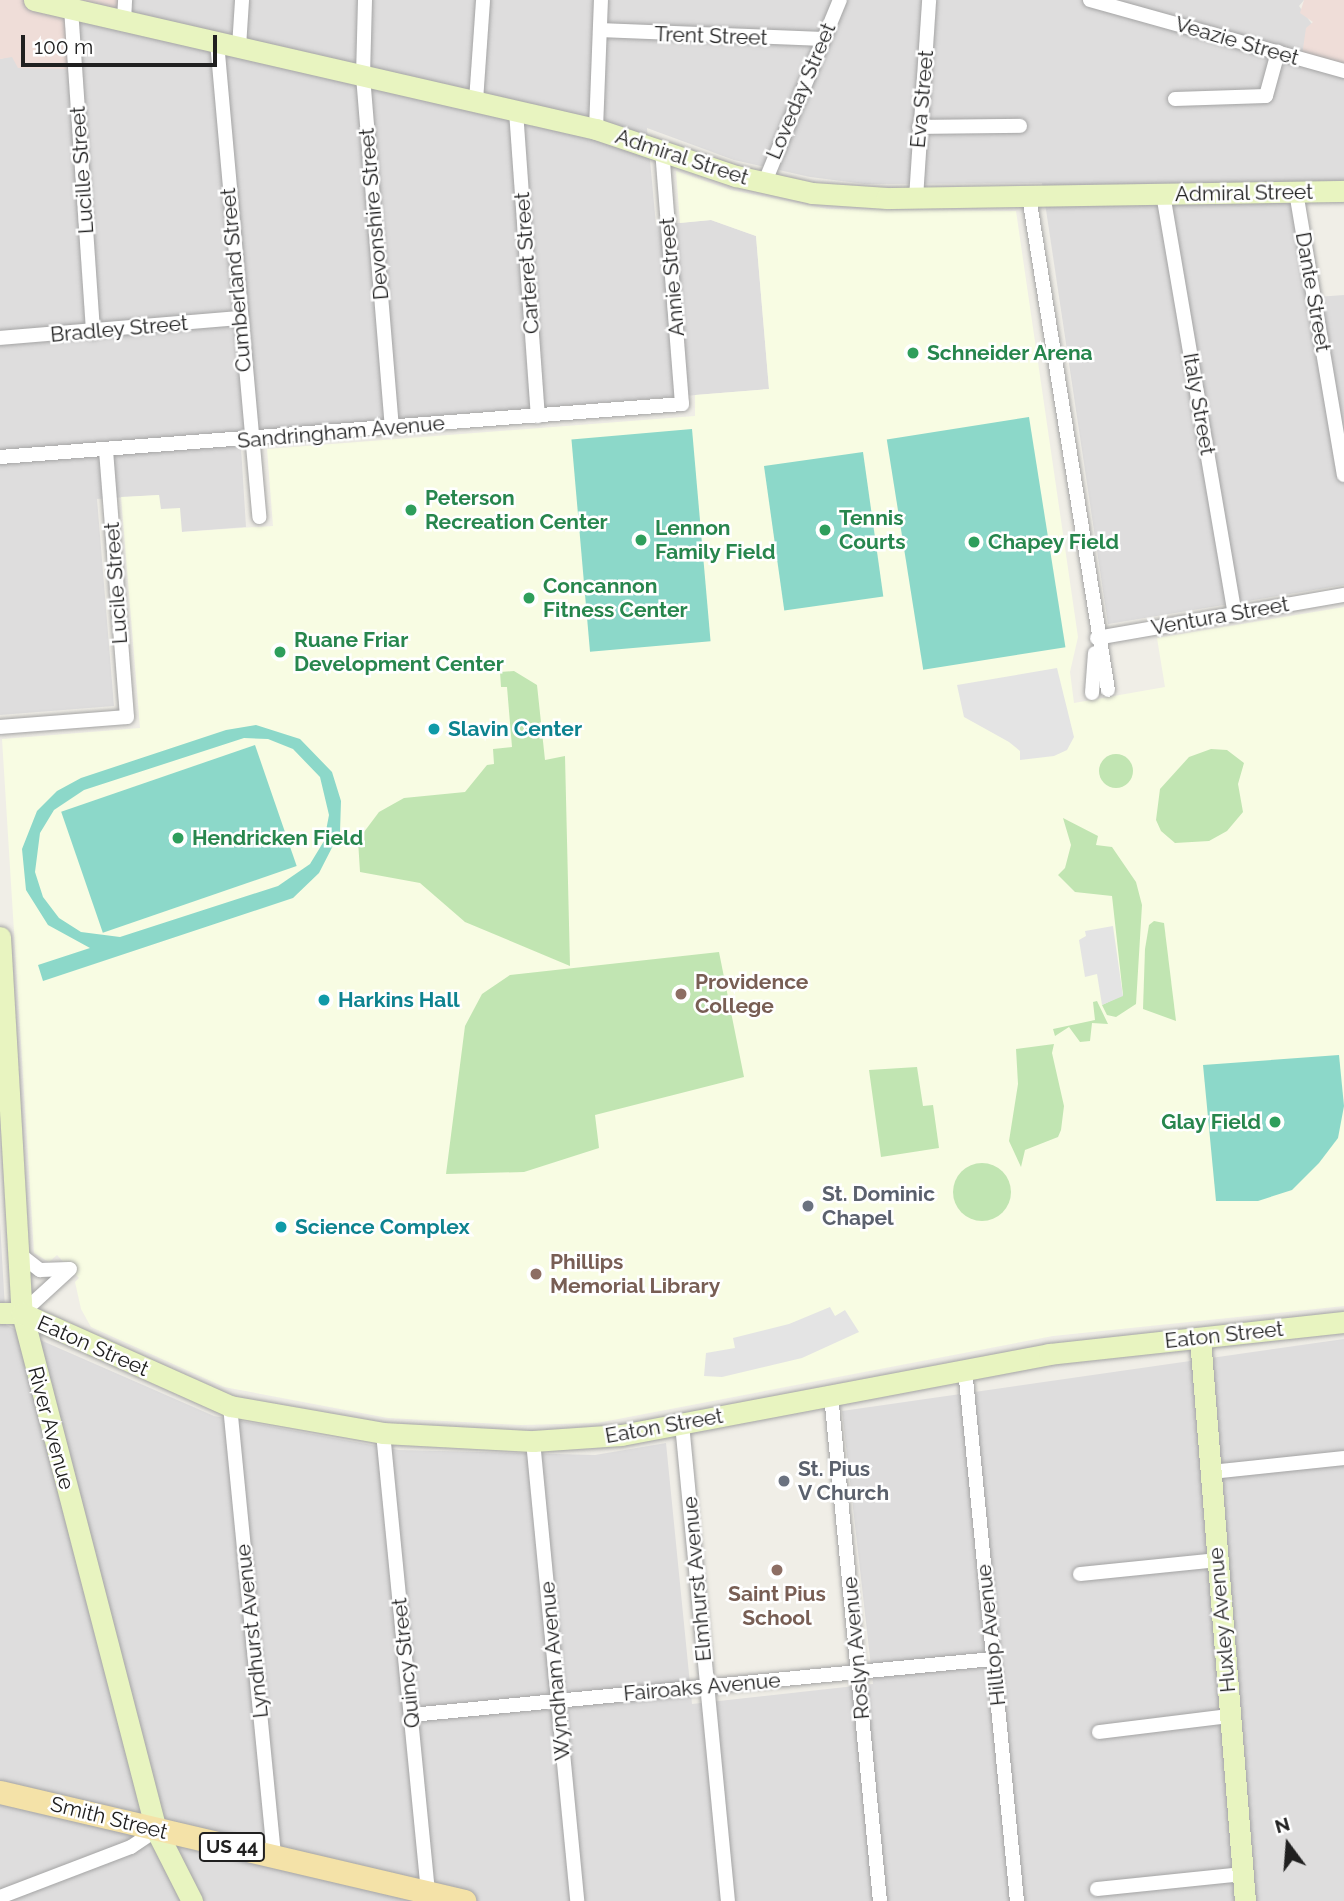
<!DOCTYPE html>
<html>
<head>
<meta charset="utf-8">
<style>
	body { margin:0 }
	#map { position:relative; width:1344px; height:1901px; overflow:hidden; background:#f0eee7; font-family:Raleway,sans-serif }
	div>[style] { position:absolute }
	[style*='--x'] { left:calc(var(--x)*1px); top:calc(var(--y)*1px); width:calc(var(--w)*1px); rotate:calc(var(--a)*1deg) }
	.residential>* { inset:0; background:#dedddd }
	.commercial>* { inset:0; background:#efddd8 }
	.education>* { inset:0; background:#f8fce3 }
	.grass>* { inset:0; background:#c1e5b2 }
	.round { border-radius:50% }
	.pitch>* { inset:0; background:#8cd8c9; transform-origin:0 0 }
	.parking>* { inset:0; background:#e4e4e4 }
	.roads { filter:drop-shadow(0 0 2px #a4a4a4) drop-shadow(0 0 2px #a4a4a4) }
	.street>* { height:14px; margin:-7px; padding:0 7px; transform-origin:7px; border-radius:7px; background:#fff }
	.secondary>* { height:21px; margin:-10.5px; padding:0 10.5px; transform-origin:10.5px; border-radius:10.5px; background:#e8f4c0 }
	.primary>* { height:23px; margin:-11.5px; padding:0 11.5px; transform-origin:11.5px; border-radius:11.5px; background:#f4e2a8 }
	.dots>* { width:19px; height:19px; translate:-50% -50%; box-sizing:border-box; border:4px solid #fff; border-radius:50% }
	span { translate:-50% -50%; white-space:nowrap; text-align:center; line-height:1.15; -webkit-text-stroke:5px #fff; paint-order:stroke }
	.shield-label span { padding:2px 5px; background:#fff; border:2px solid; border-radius:5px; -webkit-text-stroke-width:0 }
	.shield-label { font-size:19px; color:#202020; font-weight:700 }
	.street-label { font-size:21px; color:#202020 }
	.leisure-label { font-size:21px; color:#27864d; font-weight:700 }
	.left { translate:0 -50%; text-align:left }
	.right { translate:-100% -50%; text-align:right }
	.culture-label { font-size:21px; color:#0d838f; font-weight:700 }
	.education-label { font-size:21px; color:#785e54; font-weight:700 }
	.worship-label { font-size:21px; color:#5b616d; font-weight:700 }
	.north { position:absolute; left:1253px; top:1810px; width:70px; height:70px; -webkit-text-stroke:5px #fff; paint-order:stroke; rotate:344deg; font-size:19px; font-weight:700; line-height:28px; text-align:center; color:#202020 }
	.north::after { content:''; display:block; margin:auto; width:24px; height:32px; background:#202020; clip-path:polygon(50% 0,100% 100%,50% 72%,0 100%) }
	.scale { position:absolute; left:21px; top:35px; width:196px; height:32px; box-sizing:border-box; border:4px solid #202020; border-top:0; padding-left:9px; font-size:21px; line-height:24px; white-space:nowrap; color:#202020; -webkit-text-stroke:5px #fff; paint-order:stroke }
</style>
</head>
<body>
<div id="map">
	<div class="residential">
		<i style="clip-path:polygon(125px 0,1304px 0,1299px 6px,1344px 69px,1344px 196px,1300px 196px,1317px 297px,1344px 295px,1344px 585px,1108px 624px,1042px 183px,865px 184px,810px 177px,734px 160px,647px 128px,656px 225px,711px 220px,756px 236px,769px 389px,240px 432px,246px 527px,181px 532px,160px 509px,159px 495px,97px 499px,114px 706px,0 715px,0 59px,12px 56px,71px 15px)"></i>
		<i style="clip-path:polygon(0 1223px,6px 1325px,214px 1416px,399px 1450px,595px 1455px,666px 1443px,692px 1704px,873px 1684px,842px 1411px,1344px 1339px,1344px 1901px,0 1901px)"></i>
	</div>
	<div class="commercial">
		<i style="clip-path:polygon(0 0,125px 0,124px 18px,76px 13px,74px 69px,18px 68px,12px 57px,0 59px)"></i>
		<i style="clip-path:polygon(1304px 0,1344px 0,1344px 69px,1302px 55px,1306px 28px,1313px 22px,1300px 13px)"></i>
	</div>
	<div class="education">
		<i style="clip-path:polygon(676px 171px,731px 190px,828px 209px,1016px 211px,1078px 637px,1070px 672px,1074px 703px,1165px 687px,1157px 638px,1344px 607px,1344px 1306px,1053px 1336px,597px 1423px,521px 1425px,388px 1418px,224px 1387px,91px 1327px,81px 1309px,75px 1282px,79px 1278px,57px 1255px,49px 1262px,34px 1253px,2px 739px,140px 728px,121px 497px,159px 495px,161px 509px,180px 508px,182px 532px,273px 526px,267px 449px,695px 416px,695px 395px,769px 389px,756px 236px,711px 220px,680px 223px)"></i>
	</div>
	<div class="grass">
		<i style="clip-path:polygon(514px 671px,537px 685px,545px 760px,565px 756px,570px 966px,465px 922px,420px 883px,360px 872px,358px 840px,379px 812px,404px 798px,465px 792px,487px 765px,494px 764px,493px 749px,512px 747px,507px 687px,501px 687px,500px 672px)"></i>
		<i style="clip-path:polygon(1211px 749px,1227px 750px,1244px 763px,1238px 784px,1243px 812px,1227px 831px,1209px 841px,1175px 843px,1161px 831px,1156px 820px,1160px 789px,1189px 757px)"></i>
		<i class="round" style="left:1099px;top:754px;width:34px;height:34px"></i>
		<i style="clip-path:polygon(1063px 818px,1098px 836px,1096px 845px,1112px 847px,1136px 882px,1142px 905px,1136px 1004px,1116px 1017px,1107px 1015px,1102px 1005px,1123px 995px,1112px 896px,1075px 892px,1058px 875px,1065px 868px,1071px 845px)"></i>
		<i style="clip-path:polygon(1154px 921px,1164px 923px,1176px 1021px,1143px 1009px,1145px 949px,1149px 925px)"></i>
		<i style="clip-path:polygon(719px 952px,744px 1077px,595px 1115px,599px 1148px,524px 1172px,446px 1174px,465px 1026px,482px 994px,510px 975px)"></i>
		<i style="clip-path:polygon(1097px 1001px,1108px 1024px,1092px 1023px,1090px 1041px,1080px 1042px,1069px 1027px,1055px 1036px,1053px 1029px,1095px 1020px,1093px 1002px)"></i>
		<i style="clip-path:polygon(1054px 1044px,1052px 1053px,1064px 1106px,1061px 1130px,1058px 1137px,1025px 1150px,1021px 1167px,1009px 1141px,1018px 1084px,1016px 1049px)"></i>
		<i style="clip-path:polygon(917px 1067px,923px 1106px,933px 1105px,939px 1148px,881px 1157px,869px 1070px)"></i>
		<i class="round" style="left:953px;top:1163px;width:58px;height:58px"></i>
	</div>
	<div class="pitch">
		<i style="left:1029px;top:417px;width:233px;height:144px;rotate:81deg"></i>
		<i style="left:692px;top:429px;width:213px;height:121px;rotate:85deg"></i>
		<i style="left:863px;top:452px;width:146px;height:100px;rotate:82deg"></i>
		<i style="clip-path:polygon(evenodd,256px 725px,300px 739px,332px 772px,341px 801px,340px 832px,319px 873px,293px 898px,43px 981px,38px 965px,90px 948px,48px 925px,26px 890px,22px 849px,37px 811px,57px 791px,81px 778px,226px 730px,256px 725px,244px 738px,268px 739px,293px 749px,320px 777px,329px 815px,324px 841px,310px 864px,278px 886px,120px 937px,81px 932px,59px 918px,43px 897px,35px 872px,40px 833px,54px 810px,84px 790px,244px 738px)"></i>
		<i style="left:255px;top:745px;width:128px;height:205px;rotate:71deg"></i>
		<i style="clip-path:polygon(1339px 1055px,1344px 1106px,1338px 1138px,1319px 1163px,1292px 1190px,1258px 1201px,1216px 1201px,1203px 1065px)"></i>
	</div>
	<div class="parking">
		<i style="clip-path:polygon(1057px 668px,1074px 737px,1067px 750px,1054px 756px,1020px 760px,1020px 751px,1009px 742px,964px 717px,957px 685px)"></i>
		<i style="clip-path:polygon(1113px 926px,1123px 996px,1102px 1005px,1097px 974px,1085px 977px,1079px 940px,1086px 936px,1085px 931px)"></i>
		<i style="clip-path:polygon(830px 1307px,835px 1316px,845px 1310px,859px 1332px,802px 1358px,722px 1377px,704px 1376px,706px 1353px,735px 1348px,733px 1338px,789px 1324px)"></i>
	</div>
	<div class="roads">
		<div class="street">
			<i style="--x:365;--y:0;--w:76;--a:91.5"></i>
			<i style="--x:363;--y:76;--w:352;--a:85.3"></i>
			<i style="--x:1090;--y:0;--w:264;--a:15.6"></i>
			<i style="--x:71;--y:8;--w:325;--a:86.1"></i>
			<i style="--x:124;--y:21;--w:21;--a:-87"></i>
			<i style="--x:600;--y:30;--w:223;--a:2.3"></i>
			<i style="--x:217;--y:42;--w:477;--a:84.9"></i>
			<i style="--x:239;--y:47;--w:47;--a:-86.3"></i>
			<i style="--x:1175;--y:99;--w:91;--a:-1.9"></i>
			<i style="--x:1266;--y:96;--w:46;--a:-74.7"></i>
			<i style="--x:476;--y:101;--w:101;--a:-86"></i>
			<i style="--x:516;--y:111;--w:306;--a:85.9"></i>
			<i style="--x:919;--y:127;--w:101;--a:-0.6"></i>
			<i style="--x:596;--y:129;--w:129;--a:-87.8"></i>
			<i style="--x:764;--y:184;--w:199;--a:-67.6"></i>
			<i style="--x:1296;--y:192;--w:287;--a:80.4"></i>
			<i style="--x:1163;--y:194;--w:426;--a:80.3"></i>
			<i style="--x:1029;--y:197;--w:499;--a:80.9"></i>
			<i style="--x:916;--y:198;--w:198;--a:-86.2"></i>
			<i style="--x:0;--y:338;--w:239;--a:-4.8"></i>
			<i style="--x:0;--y:457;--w:684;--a:-4.44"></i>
			<i style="--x:682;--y:404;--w:255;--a:-94.5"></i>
			<i style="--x:1097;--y:638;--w:251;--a:-9.9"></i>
			<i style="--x:1092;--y:693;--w:40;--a:-85.7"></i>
			<i style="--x:0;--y:727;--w:127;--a:-4.5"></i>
			<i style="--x:127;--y:717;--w:268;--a:-94.5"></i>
			<i style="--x:18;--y:1253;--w:28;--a:38"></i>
			<i style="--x:40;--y:1270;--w:29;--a:-2"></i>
			<i style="--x:22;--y:1313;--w:65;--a:-42.5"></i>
			<i style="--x:965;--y:1369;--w:535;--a:84.42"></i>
			<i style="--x:831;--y:1395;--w:508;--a:84.47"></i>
			<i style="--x:230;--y:1406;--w:453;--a:84.4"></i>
			<i style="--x:682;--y:1424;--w:479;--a:84.5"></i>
			<i style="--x:383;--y:1433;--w:462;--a:84.4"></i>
			<i style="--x:533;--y:1441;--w:462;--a:84.5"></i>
			<i style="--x:1211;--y:1472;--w:134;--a:-6"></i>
			<i style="--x:1080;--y:1574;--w:139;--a:-5.8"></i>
			<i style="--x:411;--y:1715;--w:585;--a:-5.5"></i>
			<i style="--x:1099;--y:1732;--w:132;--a:-7"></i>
			<i style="--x:1097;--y:1889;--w:147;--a:-5.9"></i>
			<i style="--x:0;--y:1897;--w:140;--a:-20.9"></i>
			<i style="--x:131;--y:1847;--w:30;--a:-34"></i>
		</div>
		<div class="secondary">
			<i style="--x:34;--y:0;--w:577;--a:12.93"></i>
			<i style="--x:596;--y:129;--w:148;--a:18.6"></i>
			<i style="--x:736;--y:176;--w:78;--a:12.6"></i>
			<i style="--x:812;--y:193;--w:75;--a:3.8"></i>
			<i style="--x:887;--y:198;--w:457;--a:-0.9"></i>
			<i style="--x:0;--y:937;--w:377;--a:86.7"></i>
			<i style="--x:22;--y:1313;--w:534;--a:75.47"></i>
			<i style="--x:156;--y:1830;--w:80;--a:63.1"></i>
			<i style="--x:0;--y:1313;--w:22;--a:0"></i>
			<i style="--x:22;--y:1313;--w:228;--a:24.1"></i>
			<i style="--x:230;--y:1406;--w:155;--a:10"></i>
			<i style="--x:383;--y:1433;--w:150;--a:3.1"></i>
			<i style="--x:533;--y:1441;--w:88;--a:-3.9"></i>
			<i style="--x:621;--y:1435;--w:436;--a:-10.7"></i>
			<i style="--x:1049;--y:1354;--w:297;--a:-6.2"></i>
			<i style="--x:1200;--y:1338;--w:565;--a:85.43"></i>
		</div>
		<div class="primary">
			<i style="--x:0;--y:1792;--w:477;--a:13.2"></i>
		</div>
	</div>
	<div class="dots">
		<i style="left:913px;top:353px;background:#2e9e5b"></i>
		<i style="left:411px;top:510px;background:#2e9e5b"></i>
		<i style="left:825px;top:530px;background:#2e9e5b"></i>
		<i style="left:641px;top:540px;background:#2e9e5b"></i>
		<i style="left:974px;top:542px;background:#2e9e5b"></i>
		<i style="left:529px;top:598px;background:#2e9e5b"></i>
		<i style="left:280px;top:652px;background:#2e9e5b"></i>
		<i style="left:434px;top:729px;background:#0f9aa8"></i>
		<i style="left:178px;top:838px;background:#2e9e5b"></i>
		<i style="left:681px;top:994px;background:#8d6e63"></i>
		<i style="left:324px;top:1000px;background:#0f9aa8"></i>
		<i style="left:1275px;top:1122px;background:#2e9e5b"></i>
		<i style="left:808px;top:1206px;background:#6b7280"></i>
		<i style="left:281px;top:1227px;background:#0f9aa8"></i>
		<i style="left:536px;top:1274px;background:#8d6e63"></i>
		<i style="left:784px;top:1481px;background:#6b7280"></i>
		<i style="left:777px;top:1570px;background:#8d6e63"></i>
	</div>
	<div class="shield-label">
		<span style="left:232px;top:1847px">US 44</span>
	</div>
	<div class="street-label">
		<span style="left:711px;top:36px;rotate:2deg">Trent Street</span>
		<span style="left:1237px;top:41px;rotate:16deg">Veazie Street</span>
		<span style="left:801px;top:91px;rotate:-67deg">Loveday Street</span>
		<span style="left:922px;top:99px;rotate:-85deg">Eva Street</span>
		<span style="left:682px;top:157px;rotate:18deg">Admiral Street</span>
		<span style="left:82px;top:170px;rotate:-94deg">Lucille Street</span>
		<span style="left:1244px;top:193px;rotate:-1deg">Admiral Street</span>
		<span style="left:374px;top:214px;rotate:-95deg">Devonshire Street</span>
		<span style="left:527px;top:263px;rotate:-94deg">Carteret Street</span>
		<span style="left:672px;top:277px;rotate:-95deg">Annie Street</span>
		<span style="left:236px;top:280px;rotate:-95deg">Cumberland Street</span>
		<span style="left:1313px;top:292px;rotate:80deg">Dante Street</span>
		<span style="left:119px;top:329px;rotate:-5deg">Bradley Street</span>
		<span style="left:1199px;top:404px;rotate:80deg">Italy Street</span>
		<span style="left:341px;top:432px;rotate:-5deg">Sandringham Avenue</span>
		<span style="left:116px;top:583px;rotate:-94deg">Lucile Street</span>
		<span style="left:1220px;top:616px;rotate:-10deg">Ventura Street</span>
		<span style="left:1224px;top:1335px;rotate:-6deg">Eaton Street</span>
		<span style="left:93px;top:1346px;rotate:24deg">Eaton Street</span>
		<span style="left:664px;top:1426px;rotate:-10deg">Eaton Street</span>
		<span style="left:51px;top:1428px;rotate:75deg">River Avenue</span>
		<span style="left:697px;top:1579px;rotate:-95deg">Elmhurst Avenue</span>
		<span style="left:1222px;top:1620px;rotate:-95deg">Huxley Avenue</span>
		<span style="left:252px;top:1631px;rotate:-96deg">Lyndhurst Avenue</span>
		<span style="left:991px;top:1635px;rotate:-96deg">Hilltop Avenue</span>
		<span style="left:856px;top:1648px;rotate:-95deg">Roslyn Avenue</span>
		<span style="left:406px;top:1663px;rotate:-96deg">Quincy Street</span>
		<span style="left:555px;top:1671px;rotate:-95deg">Wyndham Avenue</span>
		<span style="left:702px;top:1687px;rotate:-5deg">Fairoaks Avenue</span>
		<span style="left:109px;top:1818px;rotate:14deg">Smith Street</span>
	</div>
	<div class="leisure-label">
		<span class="left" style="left:927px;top:353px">Schneider Arena</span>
		<span class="left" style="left:425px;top:510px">Peterson<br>Recreation Center</span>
		<span class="left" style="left:839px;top:530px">Tennis<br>Courts</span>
		<span class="left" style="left:655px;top:540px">Lennon<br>Family Field</span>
		<span class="left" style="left:988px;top:542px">Chapey Field</span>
		<span class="left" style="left:543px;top:598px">Concannon<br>Fitness Center</span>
		<span class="left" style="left:294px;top:652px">Ruane Friar<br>Development Center</span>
		<span class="left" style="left:192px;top:838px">Hendricken Field</span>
		<span class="right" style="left:1261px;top:1122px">Glay Field</span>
	</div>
	<div class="culture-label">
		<span class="left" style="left:448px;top:729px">Slavin Center</span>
		<span class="left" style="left:338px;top:1000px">Harkins Hall</span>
		<span class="left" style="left:295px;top:1227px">Science Complex</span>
	</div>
	<div class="education-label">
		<span class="left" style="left:695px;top:994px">Providence<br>College</span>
		<span class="left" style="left:550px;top:1274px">Phillips<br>Memorial Library</span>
		<span style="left:777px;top:1606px">Saint Pius<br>School</span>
	</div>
	<div class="worship-label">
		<span class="left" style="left:822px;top:1206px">St. Dominic<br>Chapel</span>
		<span class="left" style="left:798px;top:1481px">St. Pius<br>V Church</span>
	</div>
	<div class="north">N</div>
	<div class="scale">100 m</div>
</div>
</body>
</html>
